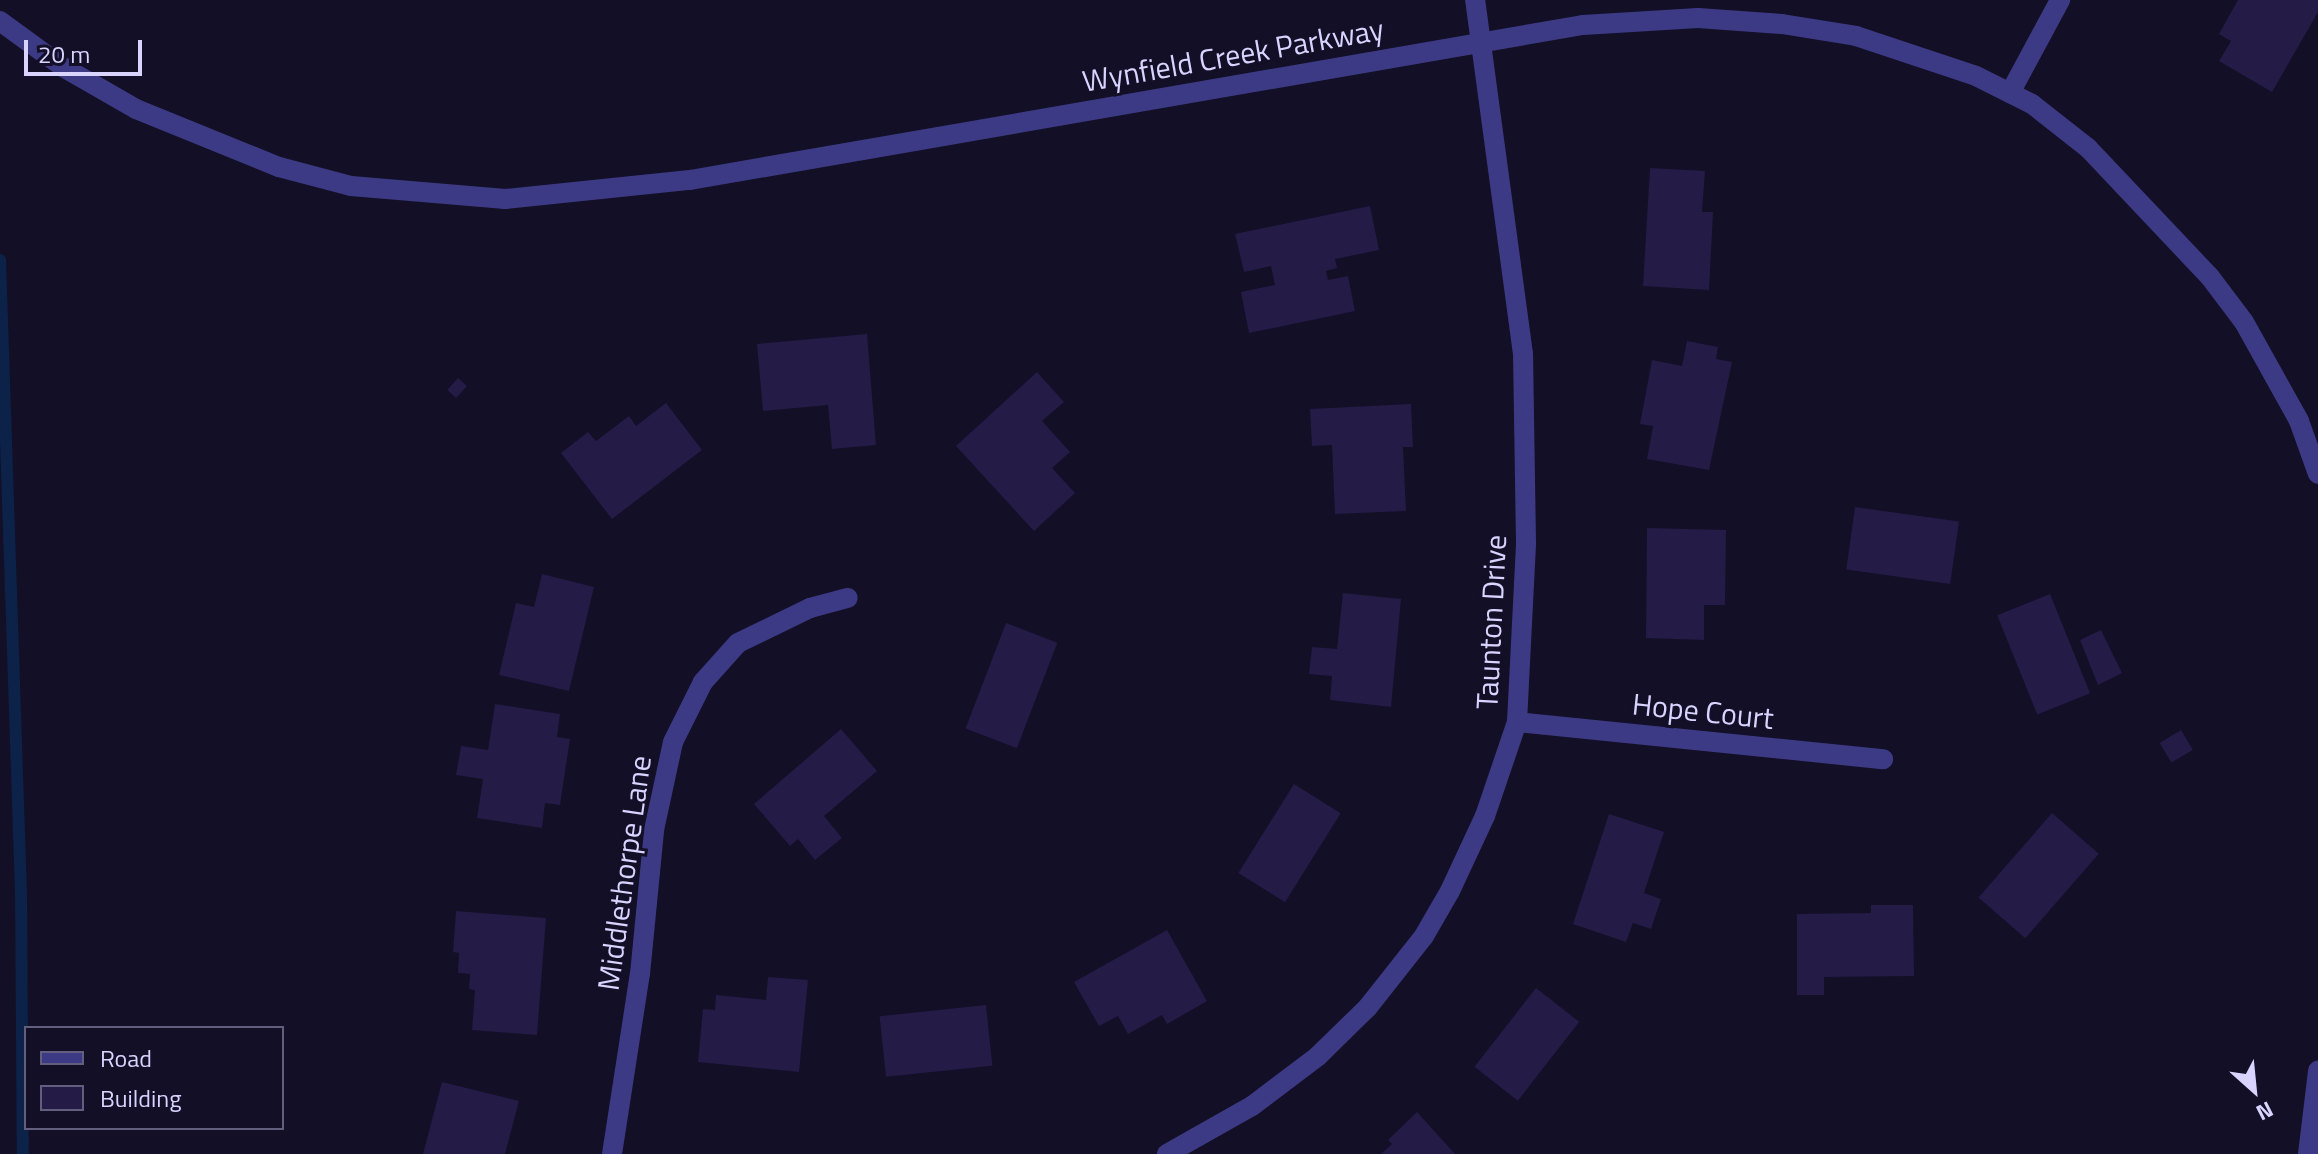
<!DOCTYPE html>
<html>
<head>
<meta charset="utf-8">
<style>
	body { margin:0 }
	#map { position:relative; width:2318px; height:1154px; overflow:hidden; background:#130f26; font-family:"Titillium Web",sans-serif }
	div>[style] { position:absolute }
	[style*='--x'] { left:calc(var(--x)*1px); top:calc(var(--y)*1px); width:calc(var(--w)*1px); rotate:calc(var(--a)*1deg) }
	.stream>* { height:12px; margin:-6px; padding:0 6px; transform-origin:6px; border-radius:6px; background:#0c2248 }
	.building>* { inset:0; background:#241b47; transform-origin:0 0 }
	.minor>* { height:20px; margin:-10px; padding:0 10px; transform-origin:10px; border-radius:10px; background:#3d3a85 }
	.tertiary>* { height:20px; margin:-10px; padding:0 10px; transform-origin:10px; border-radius:10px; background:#3d3a85 }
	span { translate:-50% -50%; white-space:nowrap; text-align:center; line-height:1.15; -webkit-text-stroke:6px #130f26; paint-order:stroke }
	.street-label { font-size:30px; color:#d9d4ff }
	.legend { position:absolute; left:24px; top:1026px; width:260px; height:104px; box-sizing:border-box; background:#130f26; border:2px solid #625e7d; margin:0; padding:10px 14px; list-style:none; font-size:24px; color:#d9d4ff }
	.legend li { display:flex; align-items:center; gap:16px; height:40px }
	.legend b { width:40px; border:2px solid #625e7d }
	.north { position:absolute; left:2214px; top:1050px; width:80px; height:80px; -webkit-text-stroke:6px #130f26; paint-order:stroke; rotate:153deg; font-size:22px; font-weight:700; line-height:32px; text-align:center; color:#d9d4ff }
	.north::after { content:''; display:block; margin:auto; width:28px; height:36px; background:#d9d4ff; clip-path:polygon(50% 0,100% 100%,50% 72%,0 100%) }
	.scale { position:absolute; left:24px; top:40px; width:118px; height:36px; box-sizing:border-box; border:4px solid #d9d4ff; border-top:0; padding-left:10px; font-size:24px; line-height:28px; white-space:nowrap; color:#d9d4ff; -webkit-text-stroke:6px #130f26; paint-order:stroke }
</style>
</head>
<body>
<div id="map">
	<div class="stream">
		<i style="--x:0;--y:260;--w:634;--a:88.1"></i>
		<i style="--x:21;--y:894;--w:260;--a:89.6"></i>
	</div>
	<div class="building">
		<i style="clip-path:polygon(2238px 0,2318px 0,2318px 12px,2272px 92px,2219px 61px,2231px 41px,2219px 34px)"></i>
		<i style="clip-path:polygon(1650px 168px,1705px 171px,1702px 212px,1713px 212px,1709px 290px,1643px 286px)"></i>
		<i style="clip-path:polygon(1370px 206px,1379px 250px,1335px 259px,1337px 268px,1326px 271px,1328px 280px,1348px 276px,1355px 311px,1249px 333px,1241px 292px,1275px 285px,1271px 266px,1244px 272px,1235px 234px)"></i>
		<i style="clip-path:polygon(867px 334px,876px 445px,832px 449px,828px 405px,763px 411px,757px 344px)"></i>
		<i style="clip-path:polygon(1687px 341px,1718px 347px,1716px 359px,1732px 362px,1709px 470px,1647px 459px,1653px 426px,1640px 424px,1652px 360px,1682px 366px)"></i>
		<i style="clip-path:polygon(1037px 372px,1064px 402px,1042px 421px,1070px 452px,1052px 468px,1075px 493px,1034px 531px,956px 446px)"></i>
		<i style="left:458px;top:378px;width:12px;height:16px;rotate:42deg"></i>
		<i style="clip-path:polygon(666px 403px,702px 450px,612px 519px,561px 453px,588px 432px,596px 441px,629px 416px,636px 426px)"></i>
		<i style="clip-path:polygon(1411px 404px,1413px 447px,1403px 447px,1406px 511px,1335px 514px,1332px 445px,1312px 446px,1310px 409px)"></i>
		<i style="left:1855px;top:507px;width:105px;height:63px;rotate:8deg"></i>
		<i style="clip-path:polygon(1647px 528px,1726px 530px,1725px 605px,1704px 605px,1704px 640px,1646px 638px)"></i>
		<i style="clip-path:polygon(542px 574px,594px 587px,569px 691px,499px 675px,516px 603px,534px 607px)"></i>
		<i style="clip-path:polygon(1343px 593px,1401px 599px,1391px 707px,1330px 700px,1332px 676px,1309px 674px,1312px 647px,1337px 649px)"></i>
		<i style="left:2050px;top:594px;width:107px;height:57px;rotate:68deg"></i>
		<i style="left:1006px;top:623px;width:55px;height:113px;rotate:21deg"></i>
		<i style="clip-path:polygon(2101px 630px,2122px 673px,2098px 685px,2080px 640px)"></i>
		<i style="clip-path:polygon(495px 704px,560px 714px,557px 737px,570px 739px,560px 805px,545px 803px,542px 828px,477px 818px,483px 779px,456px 775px,461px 746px,488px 750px)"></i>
		<i style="clip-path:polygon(841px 729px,877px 771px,824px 816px,842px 838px,815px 860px,798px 839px,790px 846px,754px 804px)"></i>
		<i style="left:2181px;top:730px;width:23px;height:25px;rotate:59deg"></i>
		<i style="left:1294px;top:784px;width:55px;height:105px;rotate:32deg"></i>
		<i style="left:2052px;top:813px;width:62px;height:112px;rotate:41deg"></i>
		<i style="clip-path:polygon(1609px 814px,1664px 832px,1644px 893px,1661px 899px,1651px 929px,1633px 923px,1626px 942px,1573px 924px)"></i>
		<i style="clip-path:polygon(1871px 905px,1913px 905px,1914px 976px,1824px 977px,1824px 995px,1797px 995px,1797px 914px,1871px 913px)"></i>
		<i style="clip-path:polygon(456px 911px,546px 918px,537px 1035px,472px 1030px,475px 990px,469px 989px,470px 974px,458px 973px,459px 953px,453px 952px)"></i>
		<i style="clip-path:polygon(1167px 930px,1207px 1001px,1167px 1024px,1162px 1015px,1128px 1034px,1118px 1016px,1099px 1026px,1074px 982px)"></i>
		<i style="clip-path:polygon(768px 977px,808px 980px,799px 1072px,698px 1062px,703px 1009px,715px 1010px,716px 995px,766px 1000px)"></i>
		<i style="left:1536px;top:988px;width:55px;height:100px;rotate:38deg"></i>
		<i style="left:986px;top:1005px;width:61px;height:107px;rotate:84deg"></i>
		<i style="clip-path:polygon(442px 1082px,519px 1101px,505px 1154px,423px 1154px)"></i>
		<i style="clip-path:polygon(1417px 1112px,1455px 1154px,1381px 1154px,1392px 1144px,1388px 1140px)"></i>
	</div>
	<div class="minor">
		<i style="--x:2010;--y:93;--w:106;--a:-61.7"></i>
		<i style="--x:1517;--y:722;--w:368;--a:5.8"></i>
		<i style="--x:612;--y:1154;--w:182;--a:-81.2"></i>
		<i style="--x:640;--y:974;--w:145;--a:-84.4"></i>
		<i style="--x:654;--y:830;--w:90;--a:-77.8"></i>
		<i style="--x:673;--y:742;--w:67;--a:-63.4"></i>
		<i style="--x:703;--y:682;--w:52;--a:-48.1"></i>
		<i style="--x:738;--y:643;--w:80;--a:-25.9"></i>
		<i style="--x:810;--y:608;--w:39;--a:-15"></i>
		<i style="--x:1167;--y:1154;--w:98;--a:-29.5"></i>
		<i style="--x:1252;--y:1106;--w:83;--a:-37.1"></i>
		<i style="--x:1318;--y:1056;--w:70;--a:-44.4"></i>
		<i style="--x:1368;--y:1007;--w:90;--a:-51.7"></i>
		<i style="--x:1424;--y:936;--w:52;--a:-60"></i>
		<i style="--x:1450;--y:891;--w:83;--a:-65"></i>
		<i style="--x:1485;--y:816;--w:99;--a:-71.2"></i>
		<i style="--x:1517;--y:722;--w:179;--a:-87.1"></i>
		<i style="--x:1526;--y:543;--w:189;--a:-90.9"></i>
		<i style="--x:1523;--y:354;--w:357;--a:-97.7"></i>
	</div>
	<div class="tertiary">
		<i style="--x:0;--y:21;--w:78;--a:36.1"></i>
		<i style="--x:63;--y:67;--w:84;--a:29.9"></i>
		<i style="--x:136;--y:109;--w:154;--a:22.1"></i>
		<i style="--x:279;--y:167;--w:74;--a:14.8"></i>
		<i style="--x:351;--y:186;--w:155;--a:4.8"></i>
		<i style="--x:505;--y:199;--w:186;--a:-5.9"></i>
		<i style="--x:690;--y:180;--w:906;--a:-9.85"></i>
		<i style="--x:1583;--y:25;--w:115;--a:-3.5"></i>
		<i style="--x:1698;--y:18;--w:84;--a:4.1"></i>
		<i style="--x:1782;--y:24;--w:75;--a:9.2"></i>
		<i style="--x:1856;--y:36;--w:126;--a:18.4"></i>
		<i style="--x:1976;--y:76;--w:63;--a:26.6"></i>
		<i style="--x:2032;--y:104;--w:71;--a:38.2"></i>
		<i style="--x:2088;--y:148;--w:178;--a:46.6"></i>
		<i style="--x:2210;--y:277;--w:56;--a:52.9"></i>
		<i style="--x:2244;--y:322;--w:113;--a:60.9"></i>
		<i style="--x:2299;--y:421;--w:56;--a:70.3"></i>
		<i style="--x:2308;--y:1154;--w:84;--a:-83.1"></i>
	</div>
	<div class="street-label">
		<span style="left:1233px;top:55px;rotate:-10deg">Wynfield Creek Parkway</span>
		<span style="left:1491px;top:622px;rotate:-87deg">Taunton Drive</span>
		<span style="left:1703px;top:711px;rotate:6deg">Hope Court</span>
		<span style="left:624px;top:873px;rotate:-82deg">Middlethorpe Lane</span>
	</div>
	<ul class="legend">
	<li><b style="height:10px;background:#3d3a85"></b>Road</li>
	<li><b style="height:22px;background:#241b47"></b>Building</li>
	</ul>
	<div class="north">N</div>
	<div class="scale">20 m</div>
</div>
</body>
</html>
